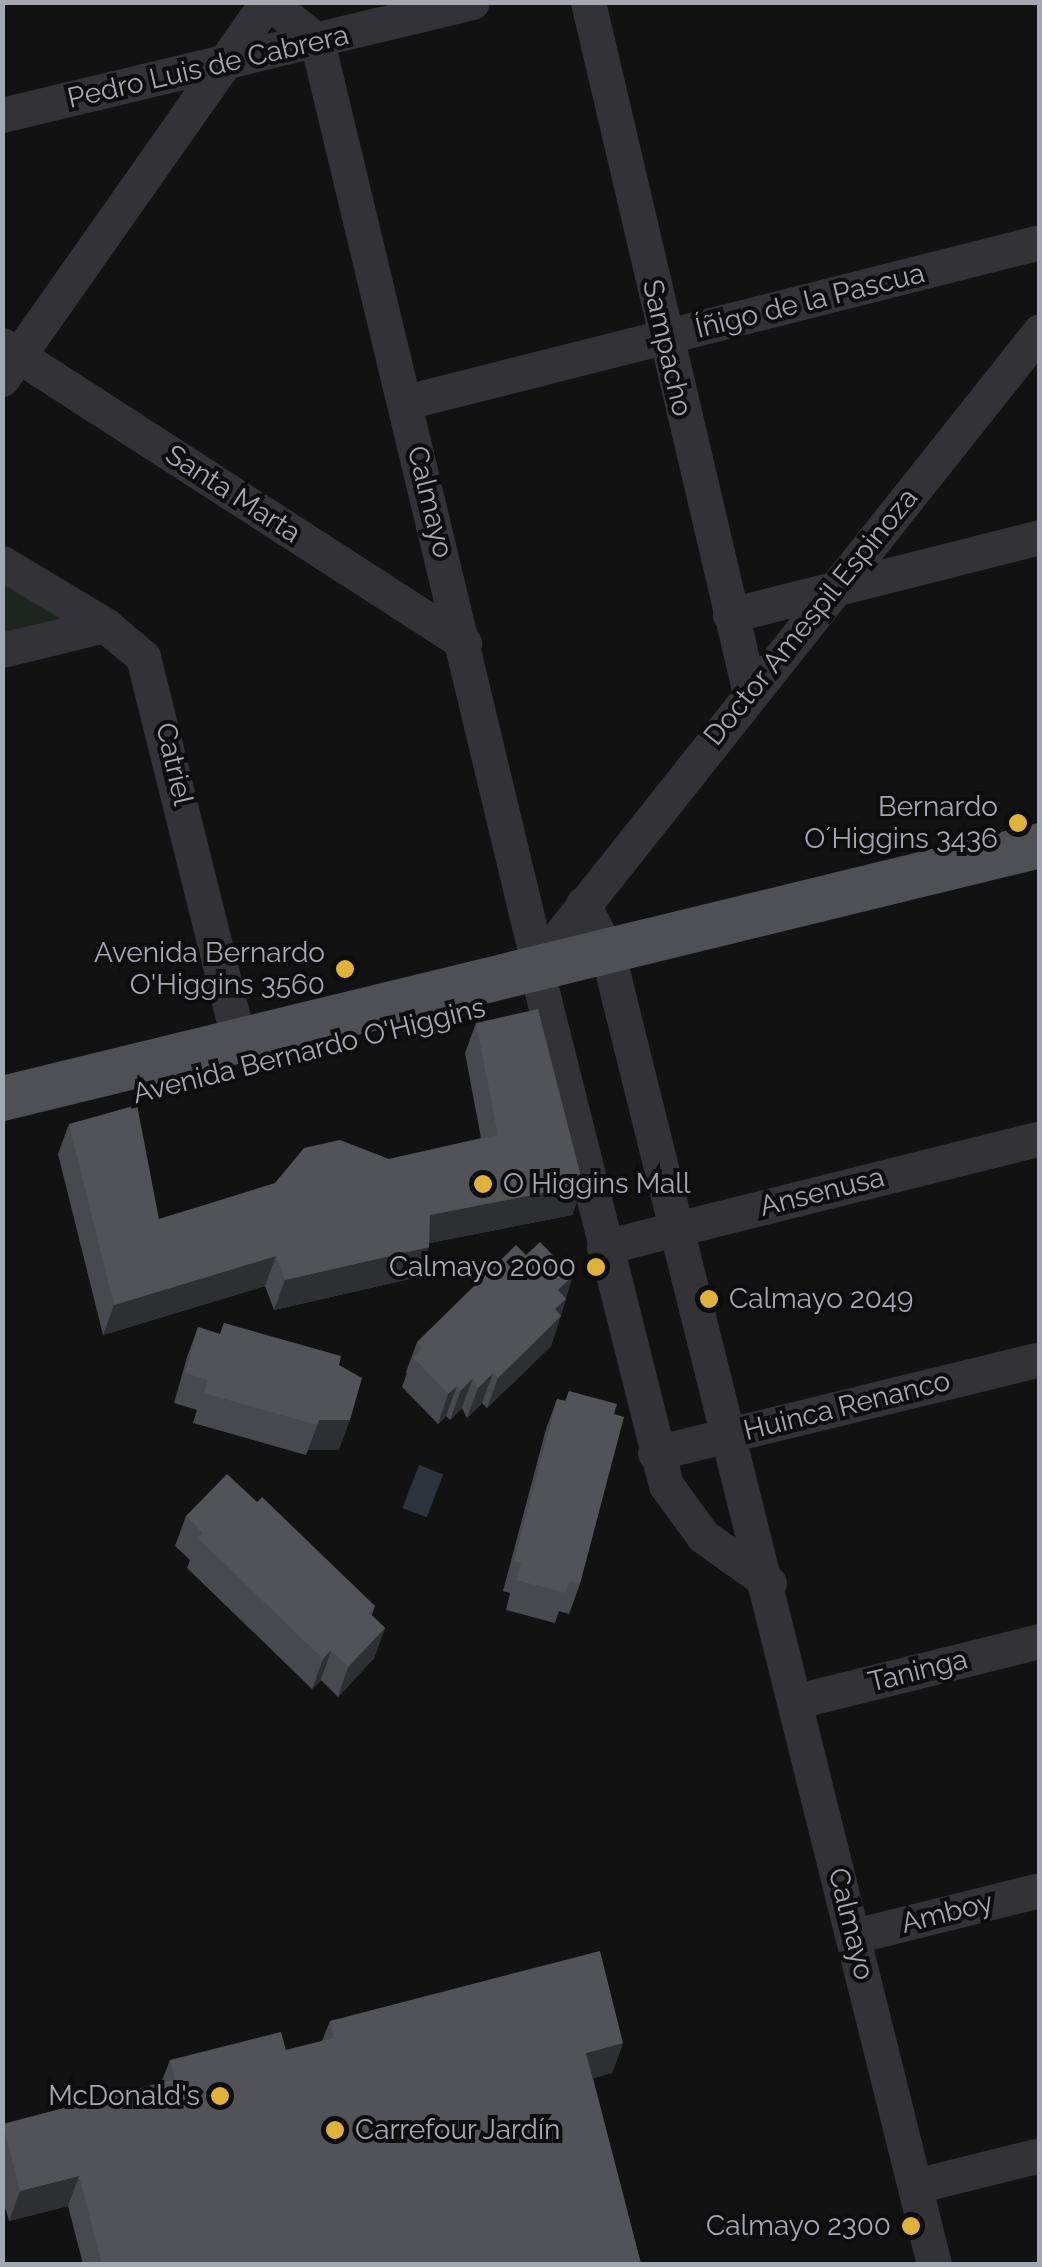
<!DOCTYPE html>
<html>
<head>
<meta charset="utf-8">
<style>
	body { margin:0 }
	#map { position:relative; width:1042px; height:2267px; overflow:hidden; background:#121213; font-family:Raleway,sans-serif }
	div>[style] { position:absolute }
	[style*='--x'] { left:calc(var(--x)*1px); top:calc(var(--y)*1px); width:calc(var(--w)*1px); rotate:calc(var(--a)*1deg) }
	.green>* { inset:0; background:#1e251f }
	.water>* { inset:0; background:#2c333a; transform-origin:0 0 }
	.minor>* { height:35px; margin:-17.5px; padding:0 17.5px; transform-origin:17.5px; border-radius:17.5px; background:#333337 }
	.major>* { height:45px; margin:-22.5px; padding:0 22.5px; transform-origin:22.5px; border-radius:22.5px; background:#4f5056 }
	.wall>* { inset:0; background:#48494e }
	.shaded-wall>* { inset:0; background:#2e2f32 }
	.building>* { inset:0; background:#525358 }
	.dots>* { width:28px; height:28px; translate:-50% -50%; box-sizing:border-box; border:5px solid #0d0d0e; border-radius:50% }
	span { translate:-50% -50%; white-space:nowrap; text-align:center; line-height:1.15; -webkit-text-stroke:8px #0d0d0e; paint-order:stroke }
	.street-label { font-size:28px; color:#a4a8b2 }
	.poi-label { font-size:28px; color:#a4a8b2 }
	.right { translate:-100% -50%; text-align:right }
	.left { translate:0 -50%; text-align:left }
	.frame { position:absolute; inset:0; border:5px solid #a4a8b2; pointer-events:none }
</style>
</head>
<body>
<div id="map">
	<div class="green">
		<i style="clip-path:polygon(2px 578px,65px 614px,62px 620px,3px 635px)"></i>
	</div>
	<div class="water">
		<i style="left:419px;top:1465px;width:26px;height:46px;rotate:21deg"></i>
	</div>
	<div class="minor">
		<i style="--x:269;--y:2;--w:62;--a:39.1"></i>
		<i style="--x:317;--y:41;--w:948;--a:76.52"></i>
		<i style="--x:588;--y:2;--w:710;--a:76.81"></i>
		<i style="--x:2;--y:115;--w:483;--a:-13.5"></i>
		<i style="--x:2;--y:345;--w:550;--a:32.82"></i>
		<i style="--x:2;--y:379;--w:461;--a:-54.9"></i>
		<i style="--x:406;--y:402;--w:654;--a:-14.16"></i>
		<i style="--x:2;--y:563;--w:120;--a:31"></i>
		<i style="--x:105;--y:625;--w:50;--a:40.1"></i>
		<i style="--x:143;--y:657;--w:393;--a:76"></i>
		<i style="--x:730;--y:615;--w:320;--a:-14.1"></i>
		<i style="--x:2;--y:650;--w:106;--a:-13.6"></i>
		<i style="--x:583;--y:904;--w:55;--a:63"></i>
		<i style="--x:608;--y:953;--w:47;--a:76.6"></i>
		<i style="--x:619;--y:999;--w:1304;--a:76.02"></i>
		<i style="--x:538;--y:963;--w:807;--a:-51.54"></i>
		<i style="--x:542;--y:992;--w:508;--a:75.88"></i>
		<i style="--x:666;--y:1485;--w:63;--a:54"></i>
		<i style="--x:703;--y:1536;--w:81;--a:35.5"></i>
		<i style="--x:604;--y:1247;--w:449;--a:-14"></i>
		<i style="--x:655;--y:1453;--w:396;--a:-13.7"></i>
		<i style="--x:797;--y:1701;--w:250;--a:-13.9"></i>
		<i style="--x:854;--y:1936;--w:192;--a:-13.9"></i>
		<i style="--x:915;--y:2186;--w:129;--a:-13.9"></i>
	</div>
	<div class="major">
		<i style="--x:2;--y:1098;--w:1068;--a:-13.7"></i>
	</div>
	<div class="wall">
		<i style="clip-path:polygon(476px 1023px,583px 1185px,572px 1215px,429px 1243px,429px 1247px,418px 1277px,274px 1310px,265px 1286px,103px 1335px,58px 1154px,69px 1124px,159px 1219px,389px 1159px,481px 1138px,465px 1053px)"></i>
		<i style="clip-path:polygon(565px 1297px,566px 1299px,551px 1346px,487px 1408px,482px 1403px,467px 1418px,462px 1408px,450px 1420px,446px 1416px,438px 1424px,402px 1387px,407px 1373px,406px 1372px,417px 1342px)"></i>
		<i style="clip-path:polygon(224px 1323px,339px 1365px,339px 1450px,308px 1450px,306px 1455px,193px 1423px,197px 1410px,174px 1403px,187px 1357px,198px 1327px,220px 1334px)"></i>
		<i style="clip-path:polygon(569px 1391px,580px 1584px,569px 1614px,559px 1611px,555px 1623px,506px 1610px,510px 1593px,503px 1591px,546px 1429px,557px 1399px,565px 1401px)"></i>
		<i style="clip-path:polygon(257px 1502px,375px 1606px,372px 1615px,385px 1628px,374px 1658px,338px 1697px,321px 1680px,312px 1689px,187px 1568px,190px 1560px,175px 1546px,186px 1516px)"></i>
		<i style="clip-path:polygon(330px 2021px,623px 2043px,612px 2073px,593px 2078px,641px 2264px,83px 2264px,68px 2206px,9px 2221px,2px 2196px,3px 2124px,161px 2083px,170px 2060px,286px 2050px,322px 2041px)"></i>
	</div>
	<div class="shaded-wall">
		<i style="clip-path:polygon(583px 1185px,572px 1215px,419px 1245px,430px 1215px)"></i>
		<i style="clip-path:polygon(429px 1247px,418px 1277px,274px 1310px,285px 1280px)"></i>
		<i style="clip-path:polygon(276px 1256px,265px 1286px,103px 1335px,114px 1305px)"></i>
		<i style="clip-path:polygon(573px 1276px,560px 1318px,561px 1316px,551px 1346px,487px 1408px,498px 1378px,558px 1290px)"></i>
		<i style="clip-path:polygon(493px 1373px,482px 1403px,467px 1418px,478px 1388px)"></i>
		<i style="clip-path:polygon(473px 1378px,462px 1408px,450px 1420px,461px 1390px)"></i>
		<i style="clip-path:polygon(457px 1386px,446px 1416px,438px 1424px,448px 1394px)"></i>
		<i style="clip-path:polygon(319px 1420px,350px 1420px,339px 1450px,308px 1450px)"></i>
		<i style="clip-path:polygon(385px 1628px,374px 1658px,338px 1697px,348px 1667px)"></i>
		<i style="clip-path:polygon(331px 1650px,321px 1680px,312px 1689px,323px 1659px)"></i>
		<i style="clip-path:polygon(623px 2043px,612px 2073px,576px 2083px,586px 2053px)"></i>
		<i style="clip-path:polygon(79px 2176px,68px 2206px,9px 2221px,20px 2191px)"></i>
	</div>
	<div class="building">
		<i style="clip-path:polygon(538px 1009px,583px 1185px,430px 1215px,429px 1247px,285px 1280px,276px 1256px,114px 1305px,69px 1124px,137px 1105px,159px 1219px,275px 1183px,304px 1148px,340px 1140px,389px 1159px,498px 1135px,476px 1023px)"></i>
		<i style="clip-path:polygon(540px 1242px,573px 1276px,558px 1290px,566px 1299px,555px 1309px,561px 1316px,498px 1378px,493px 1373px,478px 1388px,473px 1378px,461px 1390px,457px 1386px,448px 1394px,413px 1357px,422px 1348px,417px 1342px,516px 1245px,526px 1255px)"></i>
		<i style="clip-path:polygon(224px 1323px,341px 1356px,339px 1365px,362px 1378px,350px 1420px,319px 1420px,317px 1425px,204px 1393px,208px 1380px,185px 1373px,198px 1327px,220px 1334px)"></i>
		<i style="clip-path:polygon(569px 1391px,617px 1404px,614px 1414px,624px 1417px,580px 1584px,569px 1581px,566px 1593px,516px 1580px,521px 1563px,514px 1561px,557px 1399px,566px 1401px)"></i>
		<i style="clip-path:polygon(227px 1474px,257px 1502px,262px 1497px,375px 1606px,369px 1613px,385px 1628px,348px 1667px,331px 1650px,323px 1659px,198px 1538px,203px 1533px,186px 1516px)"></i>
		<i style="clip-path:polygon(600px 1951px,623px 2043px,586px 2053px,641px 2264px,102px 2264px,79px 2176px,20px 2191px,3px 2124px,175px 2079px,170px 2060px,281px 2032px,286px 2050px,334px 2038px,330px 2021px)"></i>
	</div>
	<div class="dots">
		<i style="left:1018px;top:823px;background:#dfb13d"></i>
		<i style="left:345px;top:969px;background:#dfb13d"></i>
		<i style="left:483px;top:1184px;background:#dfb13d"></i>
		<i style="left:596px;top:1267px;background:#dfb13d"></i>
		<i style="left:709px;top:1299px;background:#dfb13d"></i>
		<i style="left:220px;top:2096px;background:#dfb13d"></i>
		<i style="left:335px;top:2130px;background:#dfb13d"></i>
		<i style="left:911px;top:2226px;background:#dfb13d"></i>
	</div>
	<div class="street-label">
		<span style="left:208px;top:67px;rotate:-13deg">Pedro Luis de Cabrera</span>
		<span style="left:810px;top:301px;rotate:-14deg">Íñigo de la Pascua</span>
		<span style="left:667px;top:348px;rotate:77deg">Sampacho</span>
		<span style="left:233px;top:494px;rotate:33deg">Santa Marta</span>
		<span style="left:430px;top:502px;rotate:76deg">Calmayo</span>
		<span style="left:811px;top:617px;rotate:-51deg">Doctor Amespil Espinoza</span>
		<span style="left:174px;top:764px;rotate:77deg">Catriel</span>
		<span style="left:309px;top:1051px;rotate:-14deg">Avenida Bernardo O'Higgins</span>
		<span style="left:822px;top:1192px;rotate:-14deg">Ansenusa</span>
		<span style="left:847px;top:1406px;rotate:-14deg">Huinca Renanco</span>
		<span style="left:918px;top:1671px;rotate:-14deg">Taninga</span>
		<span style="left:947px;top:1913px;rotate:-14deg">Amboy</span>
		<span style="left:851px;top:1924px;rotate:76deg">Calmayo</span>
	</div>
	<div class="poi-label">
		<span class="right" style="left:998px;top:823px">Bernardo<br>O´Higgins 3436</span>
		<span class="right" style="left:325px;top:969px">Avenida Bernardo<br>O'Higgins 3560</span>
		<span class="left" style="left:503px;top:1184px">O Higgins Mall</span>
		<span class="right" style="left:576px;top:1267px">Calmayo 2000</span>
		<span class="left" style="left:729px;top:1299px">Calmayo 2049</span>
		<span class="right" style="left:200px;top:2096px">McDonald's</span>
		<span class="left" style="left:355px;top:2130px">Carrefour Jardín</span>
		<span class="right" style="left:891px;top:2226px">Calmayo 2300</span>
	</div>
	<div class="frame"></div>
</div>
</body>
</html>
